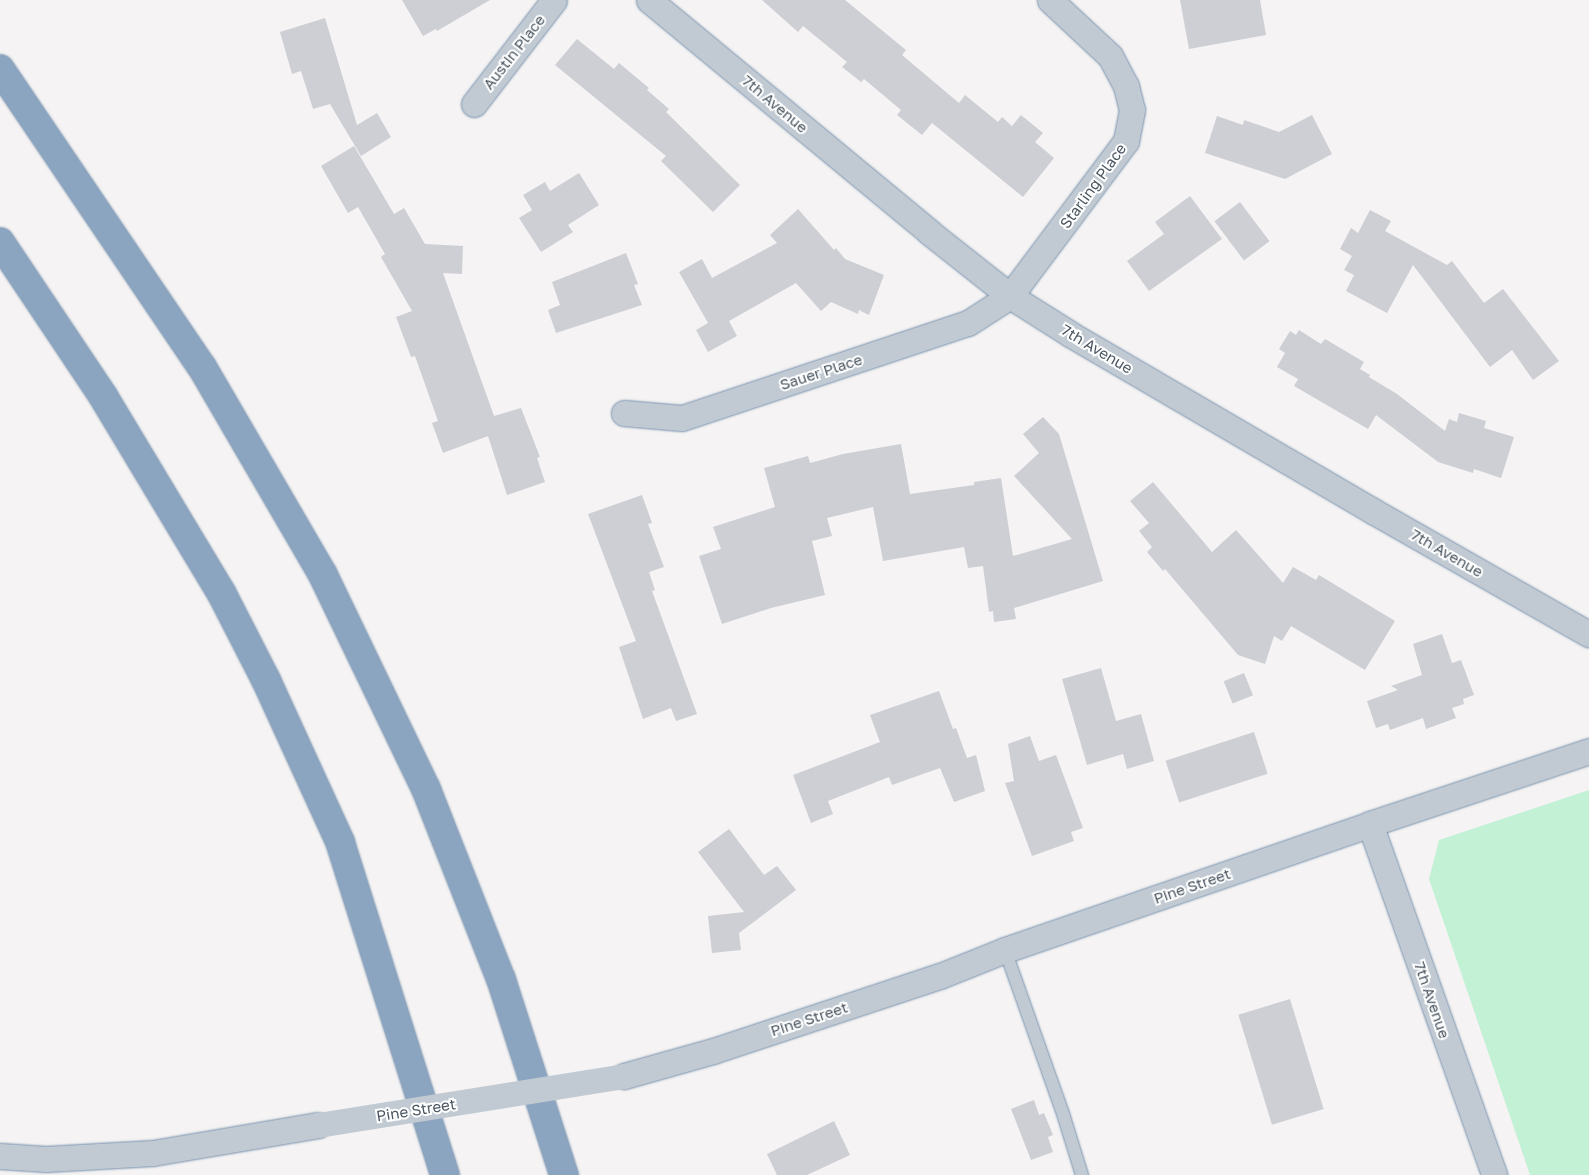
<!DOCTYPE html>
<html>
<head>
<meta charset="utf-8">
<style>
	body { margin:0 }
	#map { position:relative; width:1589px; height:1175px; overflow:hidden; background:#f5f3f3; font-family:"Golos Text",sans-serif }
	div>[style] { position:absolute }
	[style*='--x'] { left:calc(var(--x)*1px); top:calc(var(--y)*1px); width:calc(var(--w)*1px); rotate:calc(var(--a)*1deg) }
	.green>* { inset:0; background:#c3f1d5 }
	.building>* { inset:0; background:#cdcfd5; transform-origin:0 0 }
	.roads { filter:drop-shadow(0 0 1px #7690ad) drop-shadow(0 0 1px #7690ad) }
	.service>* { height:12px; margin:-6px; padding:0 6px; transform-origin:6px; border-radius:6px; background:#c1cad2 }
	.minor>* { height:25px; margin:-12.5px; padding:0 12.5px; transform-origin:12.5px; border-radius:12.5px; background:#c1cad2 }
	.motorway>* { height:28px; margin:-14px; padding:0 14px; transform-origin:14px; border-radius:14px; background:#8ba5c1 }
	.minor-bridge>* { height:25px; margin:-12.5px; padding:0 12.5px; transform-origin:12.5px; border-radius:12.5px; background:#c1cad2 }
	span { translate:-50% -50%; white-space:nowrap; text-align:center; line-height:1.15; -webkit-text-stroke:4px #fff; paint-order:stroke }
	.street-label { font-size:15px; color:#4a5661 }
</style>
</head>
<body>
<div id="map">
	<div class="green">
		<i style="clip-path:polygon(1589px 790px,1589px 1175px,1530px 1175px,1429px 879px,1439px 840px)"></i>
	</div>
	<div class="building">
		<i style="clip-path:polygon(402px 0,490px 0,437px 31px,436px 29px,423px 36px)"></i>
		<i style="clip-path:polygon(762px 0,845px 0,906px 50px,902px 55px,959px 103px,965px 95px,998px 122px,1002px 117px,1012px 126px,1021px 115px,1043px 133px,1035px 142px,1054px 158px,1023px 197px,932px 123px,922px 135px,897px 115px,901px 110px,864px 79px,861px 82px,842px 67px,847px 62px,803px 26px,798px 32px)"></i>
		<i style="clip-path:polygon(1180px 0,1260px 0,1266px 35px,1189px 49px)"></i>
		<i style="clip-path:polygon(325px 18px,357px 125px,377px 113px,391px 137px,361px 156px,330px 104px,313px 109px,301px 71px,292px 74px,280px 32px)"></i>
		<i style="clip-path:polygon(577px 39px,614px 69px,619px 63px,649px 88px,647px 90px,669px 109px,666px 112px,740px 185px,713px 212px,661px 161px,666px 156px,555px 65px)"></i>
		<i style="clip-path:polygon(1312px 115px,1332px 154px,1285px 179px,1205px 153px,1217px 116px,1243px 125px,1244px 120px,1279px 132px)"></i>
		<i style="clip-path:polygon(354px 146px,394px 214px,404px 208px,425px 244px,463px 246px,462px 274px,443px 273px,494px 416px,521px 408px,540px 457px,537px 458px,545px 482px,507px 495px,488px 436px,443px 453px,432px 423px,438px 421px,415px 356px,411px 357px,396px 317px,412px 311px,381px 257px,385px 254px,358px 207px,348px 213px,321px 166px)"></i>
		<i style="clip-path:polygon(579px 173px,599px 205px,568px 225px,573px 232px,541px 252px,519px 218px,532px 210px,523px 195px,545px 182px,550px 191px)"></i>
		<i style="clip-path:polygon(1190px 196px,1222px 239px,1149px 291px,1127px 261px,1164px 234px,1155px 222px)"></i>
		<i style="left:1240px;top:202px;width:49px;height:32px;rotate:53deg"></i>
		<i style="clip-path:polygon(798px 209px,834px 250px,836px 248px,845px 259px,884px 275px,869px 315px,859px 310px,858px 314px,831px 302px,821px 311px,796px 283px,729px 321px,737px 336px,708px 352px,696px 330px,708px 323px,679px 272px,702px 259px,712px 278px,777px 243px,770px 235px)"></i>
		<i style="clip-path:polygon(1370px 210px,1391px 221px,1385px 231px,1447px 265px,1452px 261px,1484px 303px,1503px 289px,1559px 361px,1533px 380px,1512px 350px,1490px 367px,1413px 265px,1387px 313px,1346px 291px,1354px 275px,1344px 270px,1352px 256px,1340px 249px,1351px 228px,1358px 233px)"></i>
		<i style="clip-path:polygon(626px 253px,638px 284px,634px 285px,642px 305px,556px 333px,548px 310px,560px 305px,552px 282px)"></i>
		<i style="clip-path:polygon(1299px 330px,1321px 344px,1325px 339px,1364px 362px,1360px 369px,1370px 375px,1369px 377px,1397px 394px,1445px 431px,1449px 419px,1457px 422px,1459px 413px,1486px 421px,1484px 428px,1514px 437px,1501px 478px,1474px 469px,1473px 473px,1438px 462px,1376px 415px,1368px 429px,1294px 386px,1298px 379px,1277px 367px,1285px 353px,1279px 349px,1290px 331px,1296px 335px)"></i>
		<i style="clip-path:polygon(1043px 417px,1059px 434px,1103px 581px,1014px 608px,1016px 619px,994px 622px,993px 611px,989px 612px,983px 566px,968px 568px,964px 547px,883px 561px,873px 507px,827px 518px,832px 536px,812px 541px,825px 595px,771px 608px,722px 624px,699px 556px,721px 549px,713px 527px,775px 507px,764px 468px,808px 456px,810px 463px,843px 454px,901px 444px,910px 494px,974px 485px,974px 482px,1001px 478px,1013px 556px,1072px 539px,1014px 476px,1039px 453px,1023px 434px)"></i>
		<i style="clip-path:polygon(1153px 482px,1212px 552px,1236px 530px,1283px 583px,1293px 567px,1316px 580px,1319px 575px,1395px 621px,1365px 670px,1291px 626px,1282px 641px,1274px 636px,1265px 664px,1238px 655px,1165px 569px,1163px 571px,1147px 552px,1152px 547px,1139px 531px,1149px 523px,1130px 501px)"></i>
		<i style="clip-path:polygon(642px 495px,652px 523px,648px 524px,664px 567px,649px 572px,655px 590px,652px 591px,697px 714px,676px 721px,671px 708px,643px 719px,619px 647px,636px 641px,588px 514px)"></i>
		<i style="clip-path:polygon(1442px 634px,1452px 663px,1461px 660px,1474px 695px,1463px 699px,1464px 704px,1452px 708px,1456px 718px,1426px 729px,1423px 718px,1390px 730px,1388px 724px,1376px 728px,1367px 701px,1398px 690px,1391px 686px,1422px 675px,1413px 644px)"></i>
		<i style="clip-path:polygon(1101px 668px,1116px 721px,1141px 714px,1154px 761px,1127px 769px,1123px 754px,1087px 765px,1062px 679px)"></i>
		<i style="left:1244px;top:673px;width:24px;height:22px;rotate:68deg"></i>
		<i style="clip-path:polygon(939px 691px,953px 729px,956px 728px,967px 758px,976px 755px,985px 791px,954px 802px,940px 768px,892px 785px,889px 777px,828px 801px,833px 814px,811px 823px,793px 775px,880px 742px,870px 715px)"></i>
		<i style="left:1254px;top:732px;width:44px;height:93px;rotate:72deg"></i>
		<i style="clip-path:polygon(1030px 736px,1039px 761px,1056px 755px,1083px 828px,1071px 832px,1074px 841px,1032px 856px,1005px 783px,1014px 781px,1008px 744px)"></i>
		<i style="clip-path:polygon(729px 829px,764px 875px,777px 866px,796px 890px,739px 933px,741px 950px,712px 953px,708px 916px,744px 912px,698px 852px)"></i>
		<i style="left:1290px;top:999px;width:115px;height:54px;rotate:73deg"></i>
		<i style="clip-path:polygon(1034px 1100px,1039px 1115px,1044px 1113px,1053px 1135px,1048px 1137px,1053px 1152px,1031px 1160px,1011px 1109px)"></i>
		<i style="clip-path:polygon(834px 1121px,850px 1155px,807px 1175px,777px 1175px,767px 1154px)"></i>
	</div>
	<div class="roads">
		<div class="service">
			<i style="--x:1005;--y:950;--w:177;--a:70.5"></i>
			<i style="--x:1064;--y:1117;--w:61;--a:72.8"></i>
		</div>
		<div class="minor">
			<i style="--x:649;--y:0;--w:364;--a:39.6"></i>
			<i style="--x:929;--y:232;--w:103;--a:38.3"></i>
			<i style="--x:1010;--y:296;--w:71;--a:32.3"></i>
			<i style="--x:1070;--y:334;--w:351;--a:30.3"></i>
			<i style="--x:1373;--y:511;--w:249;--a:29.7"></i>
			<i style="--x:474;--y:104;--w:131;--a:-52.4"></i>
			<i style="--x:624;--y:413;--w:58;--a:4.9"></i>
			<i style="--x:682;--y:418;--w:301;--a:-18.4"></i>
			<i style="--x:968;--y:323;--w:50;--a:-32.7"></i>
			<i style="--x:1010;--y:296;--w:194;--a:-53.2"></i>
			<i style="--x:1126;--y:141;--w:32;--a:-79"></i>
			<i style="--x:1132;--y:110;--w:25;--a:-104"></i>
			<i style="--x:1126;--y:86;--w:34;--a:-118"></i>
			<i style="--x:1110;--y:56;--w:82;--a:-137"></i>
			<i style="--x:1370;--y:824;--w:372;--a:70.5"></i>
			<i style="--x:624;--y:1076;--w:92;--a:-15.7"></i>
			<i style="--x:713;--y:1051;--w:239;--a:-18.3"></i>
			<i style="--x:940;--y:976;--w:70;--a:-21.8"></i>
			<i style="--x:1005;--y:950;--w:386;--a:-19"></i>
			<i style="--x:1370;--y:824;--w:231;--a:-18.4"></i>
			<i style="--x:0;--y:1156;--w:46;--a:3.7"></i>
			<i style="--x:46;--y:1159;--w:107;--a:-3.2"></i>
			<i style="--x:153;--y:1153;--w:167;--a:-9.6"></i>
		</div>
		<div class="motorway">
			<i style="--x:0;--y:69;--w:360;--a:55.9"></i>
			<i style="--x:202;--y:367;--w:241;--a:59.8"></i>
			<i style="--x:323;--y:575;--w:237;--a:64.3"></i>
			<i style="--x:426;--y:789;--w:204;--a:68.5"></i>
			<i style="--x:501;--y:979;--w:206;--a:72.2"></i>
			<i style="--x:0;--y:242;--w:185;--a:56.2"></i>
			<i style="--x:103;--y:396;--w:231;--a:59"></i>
			<i style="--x:222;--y:594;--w:97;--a:62.9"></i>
			<i style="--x:266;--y:680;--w:178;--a:65.4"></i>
			<i style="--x:340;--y:842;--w:349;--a:72.5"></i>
		</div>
	</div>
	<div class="minor-bridge">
		<i style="--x:318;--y:1125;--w:310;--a:-9.1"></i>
	</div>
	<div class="street-label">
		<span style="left:514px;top:52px;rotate:-52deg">Austin Place</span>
		<span style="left:775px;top:104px;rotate:40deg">7th Avenue</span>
		<span style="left:1093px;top:186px;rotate:-54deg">Starling Place</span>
		<span style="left:1097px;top:349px;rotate:31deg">7th Avenue</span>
		<span style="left:821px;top:372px;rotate:-18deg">Sauer Place</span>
		<span style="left:1447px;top:553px;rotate:30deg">7th Avenue</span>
		<span style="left:1192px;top:886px;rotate:-19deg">Pine Street</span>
		<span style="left:1432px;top:1000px;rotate:71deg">7th Avenue</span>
		<span style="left:809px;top:1019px;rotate:-18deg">Pine Street</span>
		<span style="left:416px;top:1110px;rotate:-9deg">Pine Street</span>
	</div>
</div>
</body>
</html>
